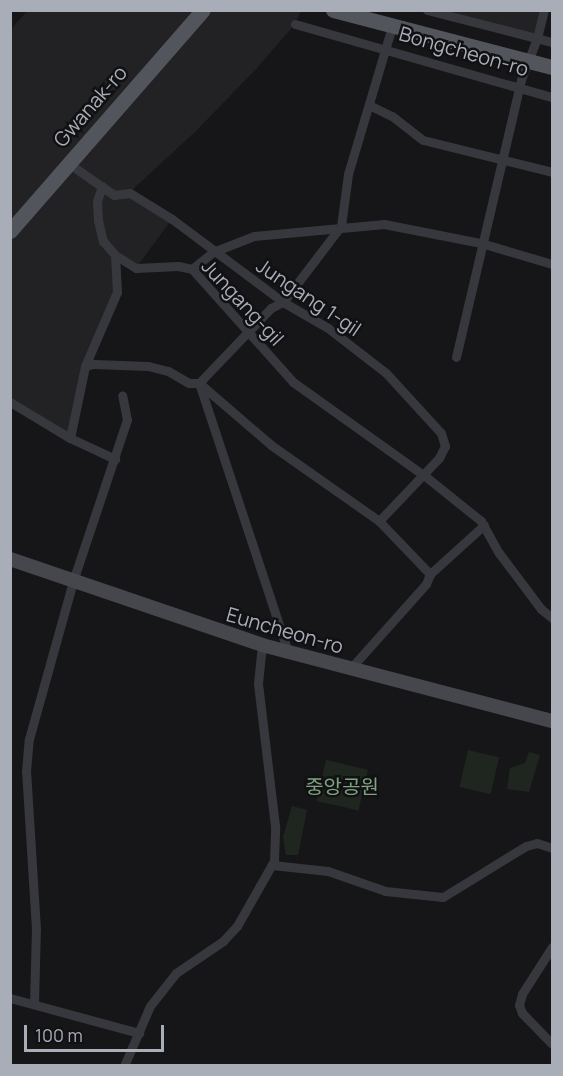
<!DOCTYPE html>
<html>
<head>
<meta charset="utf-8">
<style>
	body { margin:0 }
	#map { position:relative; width:563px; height:1076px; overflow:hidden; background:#161618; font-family:Manrope,"Noto Sans KR",sans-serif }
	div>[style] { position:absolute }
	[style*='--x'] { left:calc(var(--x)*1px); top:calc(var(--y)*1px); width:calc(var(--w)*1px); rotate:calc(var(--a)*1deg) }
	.built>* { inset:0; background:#222225 }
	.green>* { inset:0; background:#1e261f; transform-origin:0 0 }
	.minor>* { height:9px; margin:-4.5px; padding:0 4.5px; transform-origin:4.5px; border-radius:4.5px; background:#37383d }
	.secondary>* { height:14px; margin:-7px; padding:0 7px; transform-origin:7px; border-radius:7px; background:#45474d }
	.primary>* { height:15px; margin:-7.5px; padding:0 7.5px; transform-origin:7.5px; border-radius:7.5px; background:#53555c }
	span { translate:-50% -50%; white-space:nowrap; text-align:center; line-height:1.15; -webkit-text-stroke:5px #111113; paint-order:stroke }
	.street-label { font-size:20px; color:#a8adb8 }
	.park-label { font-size:20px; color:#7fa381 }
	.frame { position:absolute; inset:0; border:12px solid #a8adb8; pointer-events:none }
	.scale { position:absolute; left:24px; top:1025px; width:140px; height:27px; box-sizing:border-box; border:3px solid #a8adb8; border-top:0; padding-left:8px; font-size:18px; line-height:21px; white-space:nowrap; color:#a8adb8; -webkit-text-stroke:4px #111113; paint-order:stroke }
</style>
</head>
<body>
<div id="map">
	<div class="built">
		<i style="clip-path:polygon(27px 11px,301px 11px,295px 24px,257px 68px,196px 131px,130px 192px,172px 219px,136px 268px,116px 256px,117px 292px,85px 366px,70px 438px,11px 402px,11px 29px)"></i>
		<i style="clip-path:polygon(427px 11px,544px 11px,537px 38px)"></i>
	</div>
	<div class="green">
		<i style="left:468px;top:750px;width:32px;height:38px;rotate:13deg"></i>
		<i style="clip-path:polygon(529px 752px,540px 755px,529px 792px,507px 789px,510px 768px,525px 763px)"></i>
		<i style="left:326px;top:760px;width:43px;height:42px;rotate:13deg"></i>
		<i style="clip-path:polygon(292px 806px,307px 810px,298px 855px,286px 855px,283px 837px)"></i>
	</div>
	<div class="minor">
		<i style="--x:427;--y:10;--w:129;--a:14.4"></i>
		<i style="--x:295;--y:24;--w:267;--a:15.9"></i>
		<i style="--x:369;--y:105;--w:25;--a:26"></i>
		<i style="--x:392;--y:116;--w:39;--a:38"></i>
		<i style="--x:423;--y:140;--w:133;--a:13.9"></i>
		<i style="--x:68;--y:163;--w:56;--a:34.8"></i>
		<i style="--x:114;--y:195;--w:16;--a:-7"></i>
		<i style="--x:130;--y:193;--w:49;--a:31.8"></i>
		<i style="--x:172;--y:219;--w:139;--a:36.8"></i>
		<i style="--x:283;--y:302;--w:52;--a:30"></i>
		<i style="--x:328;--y:328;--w:73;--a:37.8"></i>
		<i style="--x:386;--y:373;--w:81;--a:47.5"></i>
		<i style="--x:441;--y:433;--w:14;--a:73"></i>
		<i style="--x:445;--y:446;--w:13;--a:117"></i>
		<i style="--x:439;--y:458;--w:87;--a:133.6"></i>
		<i style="--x:102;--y:186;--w:16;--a:108"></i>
		<i style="--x:97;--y:201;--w:19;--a:87"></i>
		<i style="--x:98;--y:220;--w:22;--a:77"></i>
		<i style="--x:103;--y:241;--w:18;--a:49"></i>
		<i style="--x:115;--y:255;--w:25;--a:32"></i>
		<i style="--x:136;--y:268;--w:42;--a:-2.7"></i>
		<i style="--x:178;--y:266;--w:14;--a:12"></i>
		<i style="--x:192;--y:269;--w:152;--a:48.2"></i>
		<i style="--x:293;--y:382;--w:162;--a:35.5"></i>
		<i style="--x:425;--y:476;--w:72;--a:38.8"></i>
		<i style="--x:481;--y:521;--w:37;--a:61"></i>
		<i style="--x:499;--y:553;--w:70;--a:53.1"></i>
		<i style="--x:541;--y:609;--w:14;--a:39"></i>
		<i style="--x:192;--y:269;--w:27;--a:-39"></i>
		<i style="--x:213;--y:252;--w:44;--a:-21.3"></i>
		<i style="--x:254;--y:236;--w:131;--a:-5.3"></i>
		<i style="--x:384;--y:224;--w:99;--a:11.1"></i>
		<i style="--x:481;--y:243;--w:74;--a:16.5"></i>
		<i style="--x:456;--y:357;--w:285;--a:-76.8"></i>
		<i style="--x:521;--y:80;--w:45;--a:-69.1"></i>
		<i style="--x:537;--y:38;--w:29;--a:-76"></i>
		<i style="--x:85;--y:366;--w:9;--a:-13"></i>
		<i style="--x:94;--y:364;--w:54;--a:2.1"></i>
		<i style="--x:148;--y:366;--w:21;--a:14"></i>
		<i style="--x:168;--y:371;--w:24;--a:30"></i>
		<i style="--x:189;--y:383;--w:10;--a:0"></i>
		<i style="--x:199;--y:383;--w:95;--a:40.7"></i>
		<i style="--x:271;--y:445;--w:132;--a:35.1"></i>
		<i style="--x:379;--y:521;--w:74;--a:46.1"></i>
		<i style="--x:10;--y:402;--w:70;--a:31"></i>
		<i style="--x:70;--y:438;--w:50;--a:25"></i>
		<i style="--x:70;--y:438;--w:74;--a:-78.2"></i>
		<i style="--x:85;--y:366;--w:81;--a:-66.6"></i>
		<i style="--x:117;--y:292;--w:37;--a:-93"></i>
		<i style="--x:288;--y:652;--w:283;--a:-108.3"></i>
		<i style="--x:199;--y:383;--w:104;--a:-46.2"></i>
		<i style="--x:271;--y:308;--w:13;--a:-27"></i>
		<i style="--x:283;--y:302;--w:96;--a:-52.7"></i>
		<i style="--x:341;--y:226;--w:52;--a:-82.3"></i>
		<i style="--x:348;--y:174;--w:154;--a:-73.4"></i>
		<i style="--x:350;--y:669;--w:114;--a:-48.2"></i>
		<i style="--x:426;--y:584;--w:11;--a:-68"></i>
		<i style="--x:430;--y:574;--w:73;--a:-42.2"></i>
		<i style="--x:272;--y:865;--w:56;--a:6.1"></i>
		<i style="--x:328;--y:871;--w:60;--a:19.3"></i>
		<i style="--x:385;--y:891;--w:58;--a:5.9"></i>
		<i style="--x:443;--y:897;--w:97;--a:-31.6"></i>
		<i style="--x:526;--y:846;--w:11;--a:-15"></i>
		<i style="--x:537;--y:843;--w:16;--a:18"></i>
		<i style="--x:552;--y:947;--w:56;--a:122.6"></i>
		<i style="--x:522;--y:994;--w:11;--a:105"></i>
		<i style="--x:519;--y:1005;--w:9;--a:69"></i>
		<i style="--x:522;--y:1013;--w:43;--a:45.9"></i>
		<i style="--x:10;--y:998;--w:134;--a:15.2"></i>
		<i style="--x:34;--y:1003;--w:74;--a:-88.5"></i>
		<i style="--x:36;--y:929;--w:158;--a:-93.6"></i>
		<i style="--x:26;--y:771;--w:32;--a:-85"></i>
		<i style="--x:29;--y:739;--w:164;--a:-74.4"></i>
		<i style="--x:73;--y:581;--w:170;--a:-71.5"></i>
		<i style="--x:127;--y:420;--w:25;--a:-101"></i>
		<i style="--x:124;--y:1066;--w:65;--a:-66.6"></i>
		<i style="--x:150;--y:1006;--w:42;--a:-51.8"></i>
		<i style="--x:176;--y:973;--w:57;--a:-34.2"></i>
		<i style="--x:223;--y:941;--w:21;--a:-47"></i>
		<i style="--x:237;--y:926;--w:75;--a:-60.4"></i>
		<i style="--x:274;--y:861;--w:35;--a:-88"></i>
		<i style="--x:275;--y:826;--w:144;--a:-96.8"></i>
		<i style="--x:258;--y:683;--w:38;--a:-84"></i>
	</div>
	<div class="secondary">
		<i style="--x:10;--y:559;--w:266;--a:18.8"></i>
		<i style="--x:262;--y:645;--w:300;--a:14.7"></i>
	</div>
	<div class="primary">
		<i style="--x:333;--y:10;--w:226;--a:14.6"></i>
		<i style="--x:10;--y:231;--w:293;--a:-48.9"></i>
	</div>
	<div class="street-label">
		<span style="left:464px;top:51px;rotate:16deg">Bongcheon-ro</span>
		<span style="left:90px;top:106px;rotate:-49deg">Gwanak-ro</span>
		<span style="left:309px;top:297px;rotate:34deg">Jungang 1-gil</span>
		<span style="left:243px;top:302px;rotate:47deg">Jungang-gil</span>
		<span style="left:285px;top:630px;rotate:16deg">Euncheon-ro</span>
	</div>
	<div class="park-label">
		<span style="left:342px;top:786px">중앙공원</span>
	</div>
	<div class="frame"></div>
	<div class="scale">100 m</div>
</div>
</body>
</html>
